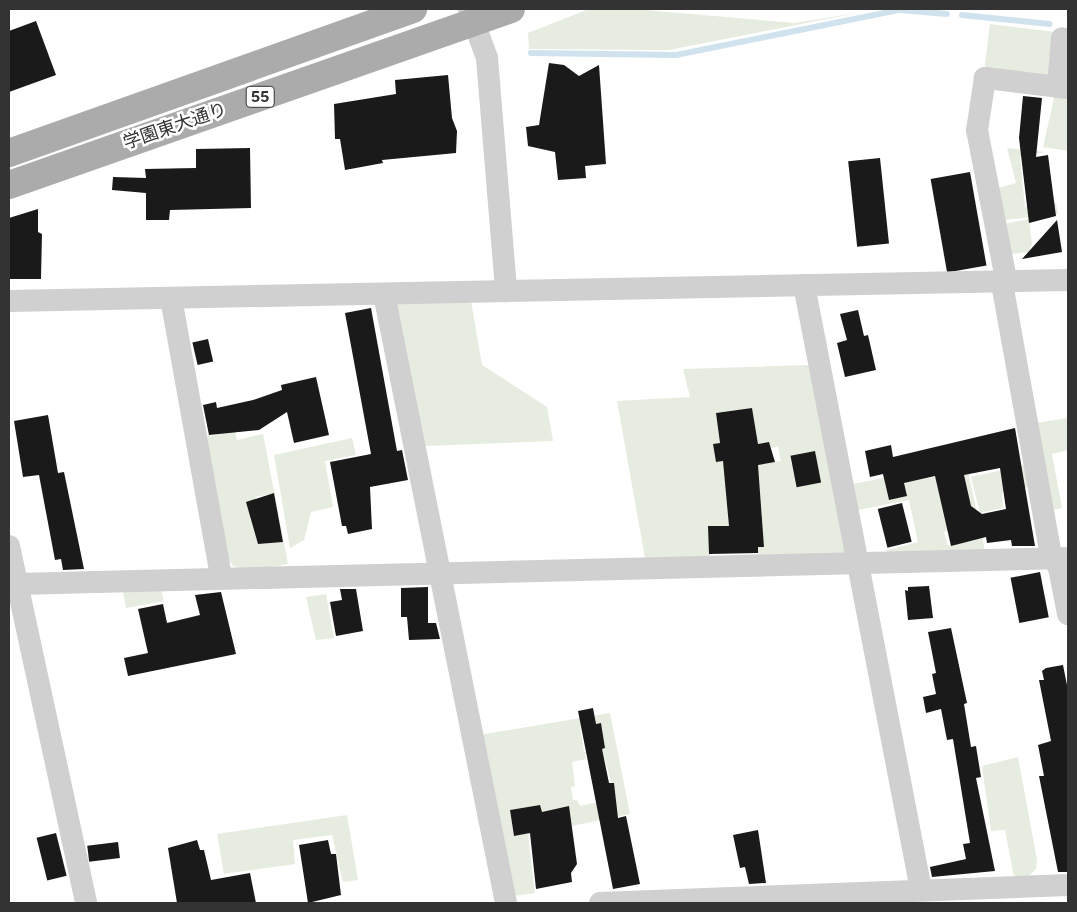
<!DOCTYPE html>
<html>
<head>
<meta charset="utf-8">
<style>
	body { margin:0 }
	#map { position:relative; width:1077px; height:912px; overflow:hidden; background:#fff; font-family:Figtree,"Noto Sans JP",sans-serif }
	div>[style] { position:absolute }
	[style*='--x'] { left:calc(var(--x)*1px); top:calc(var(--y)*1px); width:calc(var(--w)*1px); rotate:calc(var(--a)*1deg) }
	.green>* { inset:0; background:#e6ecdf; transform-origin:0 0 }
	.stream>* { height:6px; margin:-3px; padding:0 3px; transform-origin:3px; border-radius:3px; background:#cfe2ee }
	.building>* { inset:0; background:#1a1a1a; transform-origin:0 0 }
	.minor>* { height:22px; margin:-11px; padding:0 11px; transform-origin:11px; border-radius:11px; background:#d0d0d0 }
	.primary>* { height:28px; margin:-14px; padding:0 14px; transform-origin:14px; border-radius:14px; background:#ababab }
	span { translate:-50% -50%; white-space:nowrap; text-align:center; line-height:1.15; -webkit-text-stroke:5px #fff; paint-order:stroke }
	.shield-label span { padding:1px 4px; background:#fff; border:1px solid; border-radius:4px; -webkit-text-stroke-width:0 }
	.shield-label { font-size:16px; color:#333; font-weight:700 }
	.street-label { font-size:18px; color:#333 }
	.frame { position:absolute; inset:0; border:10px solid #333; pointer-events:none }
</style>
</head>
<body>
<div id="map">
	<div class="green">
		<i style="clip-path:polygon(589px 9px,634px 9px,795px 23px,862px 12px,669px 50px,529px 49px,528px 33px)"></i>
		<i style="left:990px;top:24px;width:69px;height:49px;rotate:7deg"></i>
		<i style="clip-path:polygon(1068px 37px,1068px 151px,1043px 147px)"></i>
		<i style="clip-path:polygon(1007px 148px,1045px 152px,1020px 157px,1025px 207px,1056px 203px,1058px 214px,1005px 220px,998px 188px,1016px 183px)"></i>
		<i style="clip-path:polygon(1029px 219px,1032px 244px,1029px 252px,1012px 254px,1004px 224px)"></i>
		<i style="clip-path:polygon(471px 301px,482px 365px,547px 407px,553px 441px,424px 446px,394px 308px,399px 302px)"></i>
		<i style="clip-path:polygon(evenodd,810px 365px,852px 556px,645px 558px,617px 401px,690px 397px,683px 369px,810px 365px,752px 408px,758px 444px,769px 442px,771px 448px,778px 446px,781px 461px,725px 470px,723px 461px,716px 462px,713px 444px,720px 443px,716px 413px,752px 408px,810px 365px,815px 451px,821px 482px,796px 487px,790px 456px,815px 451px,810px 365px,759px 481px,762px 517px,730px 519px,727px 484px,759px 481px,810px 365px,709px 526px,757px 527px,758px 554px,710px 556px,709px 526px)"></i>
		<i style="clip-path:polygon(1068px 418px,1068px 450px,1052px 454px,1062px 508px,1052px 510px,1036px 423px)"></i>
		<i style="clip-path:polygon(evenodd,235px 431px,237px 440px,263px 434px,288px 564px,252px 571px,233px 566px,229px 560px,205px 437px,235px 431px,274px 493px,283px 542px,258px 544px,250px 518px,253px 517px,256px 497px,274px 493px)"></i>
		<i style="clip-path:polygon(352px 438px,356px 455px,325px 461px,333px 507px,311px 512px,304px 540px,290px 548px,274px 455px)"></i>
		<i style="clip-path:polygon(1029px 464px,1033px 486px,1002px 493px,1003px 508px,980px 513px,971px 477px)"></i>
		<i style="clip-path:polygon(evenodd,968px 471px,985px 551px,888px 555px,887px 550px,918px 542px,909px 500px,858px 510px,853px 484px,903px 474px,906px 486px,906px 482px,968px 471px,964px 478px,978px 539px,948px 546px,944px 532px,948px 531px,937px 484px,964px 478px,968px 471px,903px 480px,906px 496px,889px 500px,885px 484px,903px 480px)"></i>
		<i style="clip-path:polygon(122px 587px,160px 587px,164px 601px,126px 608px)"></i>
		<i style="clip-path:polygon(326px 594px,334px 638px,316px 640px,306px 597px)"></i>
		<i style="clip-path:polygon(evenodd,610px 713px,630px 814px,528px 835px,535px 893px,514px 896px,479px 735px,610px 713px,601px 723px,605px 748px,584px 752px,580px 726px,601px 723px,610px 713px,595px 752px,604px 757px,616px 798px,580px 806px,577px 800px,573px 800px,571px 787px,575px 786px,572px 762px,586px 759px,585px 754px,595px 752px,610px 713px,540px 805px,545px 830px,514px 836px,510px 810px,540px 805px)"></i>
		<i style="clip-path:polygon(1018px 757px,1037px 860px,1036px 869px,1029px 876px,1014px 877px,1005px 830px,991px 831px,982px 766px)"></i>
		<i style="clip-path:polygon(347px 815px,358px 880px,343px 882px,332px 835px,293px 840px,295px 864px,224px 874px,217px 834px)"></i>
	</div>
	<div class="stream">
		<i style="--x:962;--y:15;--w:88;--a:5.8"></i>
		<i style="--x:531;--y:53;--w:145;--a:0.8"></i>
		<i style="--x:676;--y:55;--w:228;--a:-11.4"></i>
		<i style="--x:900;--y:10;--w:47;--a:4.9"></i>
	</div>
	<div class="building">
		<i style="clip-path:polygon(36px 21px,56px 75px,9px 92px,9px 31px)"></i>
		<i style="clip-path:polygon(549px 63px,564px 65px,579px 76px,599px 65px,606px 164px,585px 166px,586px 178px,558px 180px,555px 152px,528px 146px,526px 127px,539px 125px)"></i>
		<i style="clip-path:polygon(448px 75px,452px 118px,457px 131px,456px 153px,382px 160px,383px 163px,345px 170px,340px 139px,335px 139px,334px 104px,396px 94px,395px 80px)"></i>
		<i style="clip-path:polygon(1023px 96px,1042px 98px,1036px 157px,1048px 155px,1056px 216px,1029px 223px,1019px 138px)"></i>
		<i style="clip-path:polygon(250px 148px,251px 208px,170px 210px,169px 220px,146px 220px,146px 193px,112px 190px,113px 177px,146px 178px,145px 169px,196px 168px,196px 149px)"></i>
		<i style="left:880px;top:158px;width:86px;height:32px;rotate:84deg"></i>
		<i style="left:970px;top:172px;width:95px;height:40px;rotate:80deg"></i>
		<i style="clip-path:polygon(38px 209px,38px 232px,42px 234px,41px 279px,9px 279px,9px 218px)"></i>
		<i style="clip-path:polygon(1057px 220px,1062px 252px,1022px 259px)"></i>
		<i style="clip-path:polygon(371px 308px,397px 451px,402px 450px,408px 480px,370px 487px,372px 529px,348px 534px,346px 526px,342px 526px,330px 462px,371px 454px,345px 313px)"></i>
		<i style="clip-path:polygon(858px 310px,864px 336px,868px 335px,876px 370px,845px 377px,837px 343px,847px 340px,840px 314px)"></i>
		<i style="left:208px;top:339px;width:23px;height:16px;rotate:77deg"></i>
		<i style="clip-path:polygon(316px 377px,329px 435px,294px 443px,287px 412px,259px 430px,209px 435px,203px 405px,216px 402px,217px 408px,253px 400px,282px 390px,281px 385px)"></i>
		<i style="clip-path:polygon(752px 408px,758px 444px,769px 442px,775px 462px,758px 465px,764px 547px,758px 547px,758px 553px,709px 554px,708px 526px,729px 526px,723px 461px,716px 462px,713px 444px,720px 443px,716px 413px)"></i>
		<i style="clip-path:polygon(48px 415px,58px 473px,64px 472px,84px 569px,63px 570px,61px 559px,55px 560px,39px 475px,23px 477px,14px 421px)"></i>
		<i style="clip-path:polygon(evenodd,1015px 428px,1035px 546px,1012px 546px,1011px 540px,987px 543px,986px 537px,951px 546px,935px 476px,904px 483px,907px 496px,889px 500px,883px 474px,870px 477px,865px 451px,891px 445px,893px 457px,1015px 428px,1000px 468px,1006px 509px,982px 514px,971px 506px,964px 475px,1000px 468px)"></i>
		<i style="left:815px;top:451px;width:32px;height:25px;rotate:79deg"></i>
		<i style="clip-path:polygon(274px 493px,283px 542px,258px 544px,246px 502px)"></i>
		<i style="left:902px;top:503px;width:40px;height:25px;rotate:76deg"></i>
		<i style="left:1040px;top:572px;width:46px;height:30px;rotate:79deg"></i>
		<i style="clip-path:polygon(929px 586px,933px 618px,908px 620px,905px 590px,908px 591px,908px 587px)"></i>
		<i style="clip-path:polygon(428px 587px,428px 623px,436px 623px,440px 639px,409px 640px,407px 617px,401px 617px,401px 588px)"></i>
		<i style="clip-path:polygon(340px 589px,356px 589px,363px 631px,336px 636px,330px 602px,342px 600px)"></i>
		<i style="clip-path:polygon(221px 592px,236px 654px,128px 676px,124px 658px,148px 653px,138px 609px,163px 604px,167px 623px,200px 615px,195px 595px)"></i>
		<i style="clip-path:polygon(951px 628px,967px 703px,964px 704px,971px 747px,976px 746px,981px 777px,976px 778px,995px 871px,932px 877px,930px 867px,966px 859px,963px 844px,970px 843px,953px 739px,947px 740px,941px 709px,926px 713px,923px 697px,936px 694px,932px 674px,936px 673px,928px 632px)"></i>
		<i style="clip-path:polygon(1063px 665px,1068px 690px,1068px 872px,1058px 872px,1039px 776px,1044px 776px,1038px 745px,1051px 741px,1039px 680px,1044px 680px,1042px 671px,1046px 668px)"></i>
		<i style="clip-path:polygon(593px 708px,596px 724px,601px 723px,605px 748px,602px 749px,609px 783px,614px 783px,618px 818px,626px 816px,640px 884px,613px 889px,578px 711px)"></i>
		<i style="clip-path:polygon(540px 805px,542px 812px,569px 806px,577px 864px,571px 873px,572px 882px,536px 889px,530px 833px,514px 836px,510px 810px)"></i>
		<i style="clip-path:polygon(758px 830px,766px 883px,749px 884px,745px 867px,740px 868px,733px 835px)"></i>
		<i style="left:56px;top:833px;width:44px;height:20px;rotate:76deg"></i>
		<i style="clip-path:polygon(197px 840px,200px 850px,204px 850px,211px 880px,250px 873px,256px 903px,177px 903px,168px 848px)"></i>
		<i style="clip-path:polygon(328px 840px,331px 854px,336px 854px,341px 895px,308px 903px,299px 845px)"></i>
		<i style="left:118px;top:842px;width:16px;height:31px;rotate:83deg"></i>
	</div>
	<div class="minor">
		<i style="--x:469;--y:9;--w:52;--a:69.8"></i>
		<i style="--x:487;--y:58;--w:234;--a:85.3"></i>
		<i style="--x:1058;--y:87;--w:49;--a:-85.3"></i>
		<i style="--x:1068;--y:88;--w:84;--a:-173.1"></i>
		<i style="--x:985;--y:78;--w:53;--a:98.7"></i>
		<i style="--x:977;--y:130;--w:147;--a:79"></i>
		<i style="--x:1005;--y:274;--w:15;--a:98"></i>
		<i style="--x:1003;--y:289;--w:266;--a:79.8"></i>
		<i style="--x:1050;--y:551;--w:19;--a:62"></i>
		<i style="--x:1059;--y:568;--w:47;--a:78.9"></i>
		<i style="--x:804;--y:285;--w:616;--a:79.05"></i>
		<i style="--x:384;--y:294;--w:621;--a:78.67"></i>
		<i style="--x:171;--y:298;--w:283;--a:79.8"></i>
		<i style="--x:9;--y:301;--w:1059;--a:-1.14"></i>
		<i style="--x:9;--y:546;--w:365;--a:77.8"></i>
		<i style="--x:17;--y:584;--w:1051;--a:-1.42"></i>
		<i style="--x:600;--y:903;--w:468;--a:-2.2"></i>
	</div>
	<div class="primary">
		<i style="--x:9;--y:153;--w:429;--a:-19.6"></i>
		<i style="--x:9;--y:185;--w:532;--a:-19.32"></i>
	</div>
	<div class="shield-label">
		<span style="left:260px;top:97px">55</span>
	</div>
	<div class="street-label">
		<span style="left:175px;top:126px;rotate:-19deg">学園東大通り</span>
	</div>
	<div class="frame"></div>
</div>
</body>
</html>
